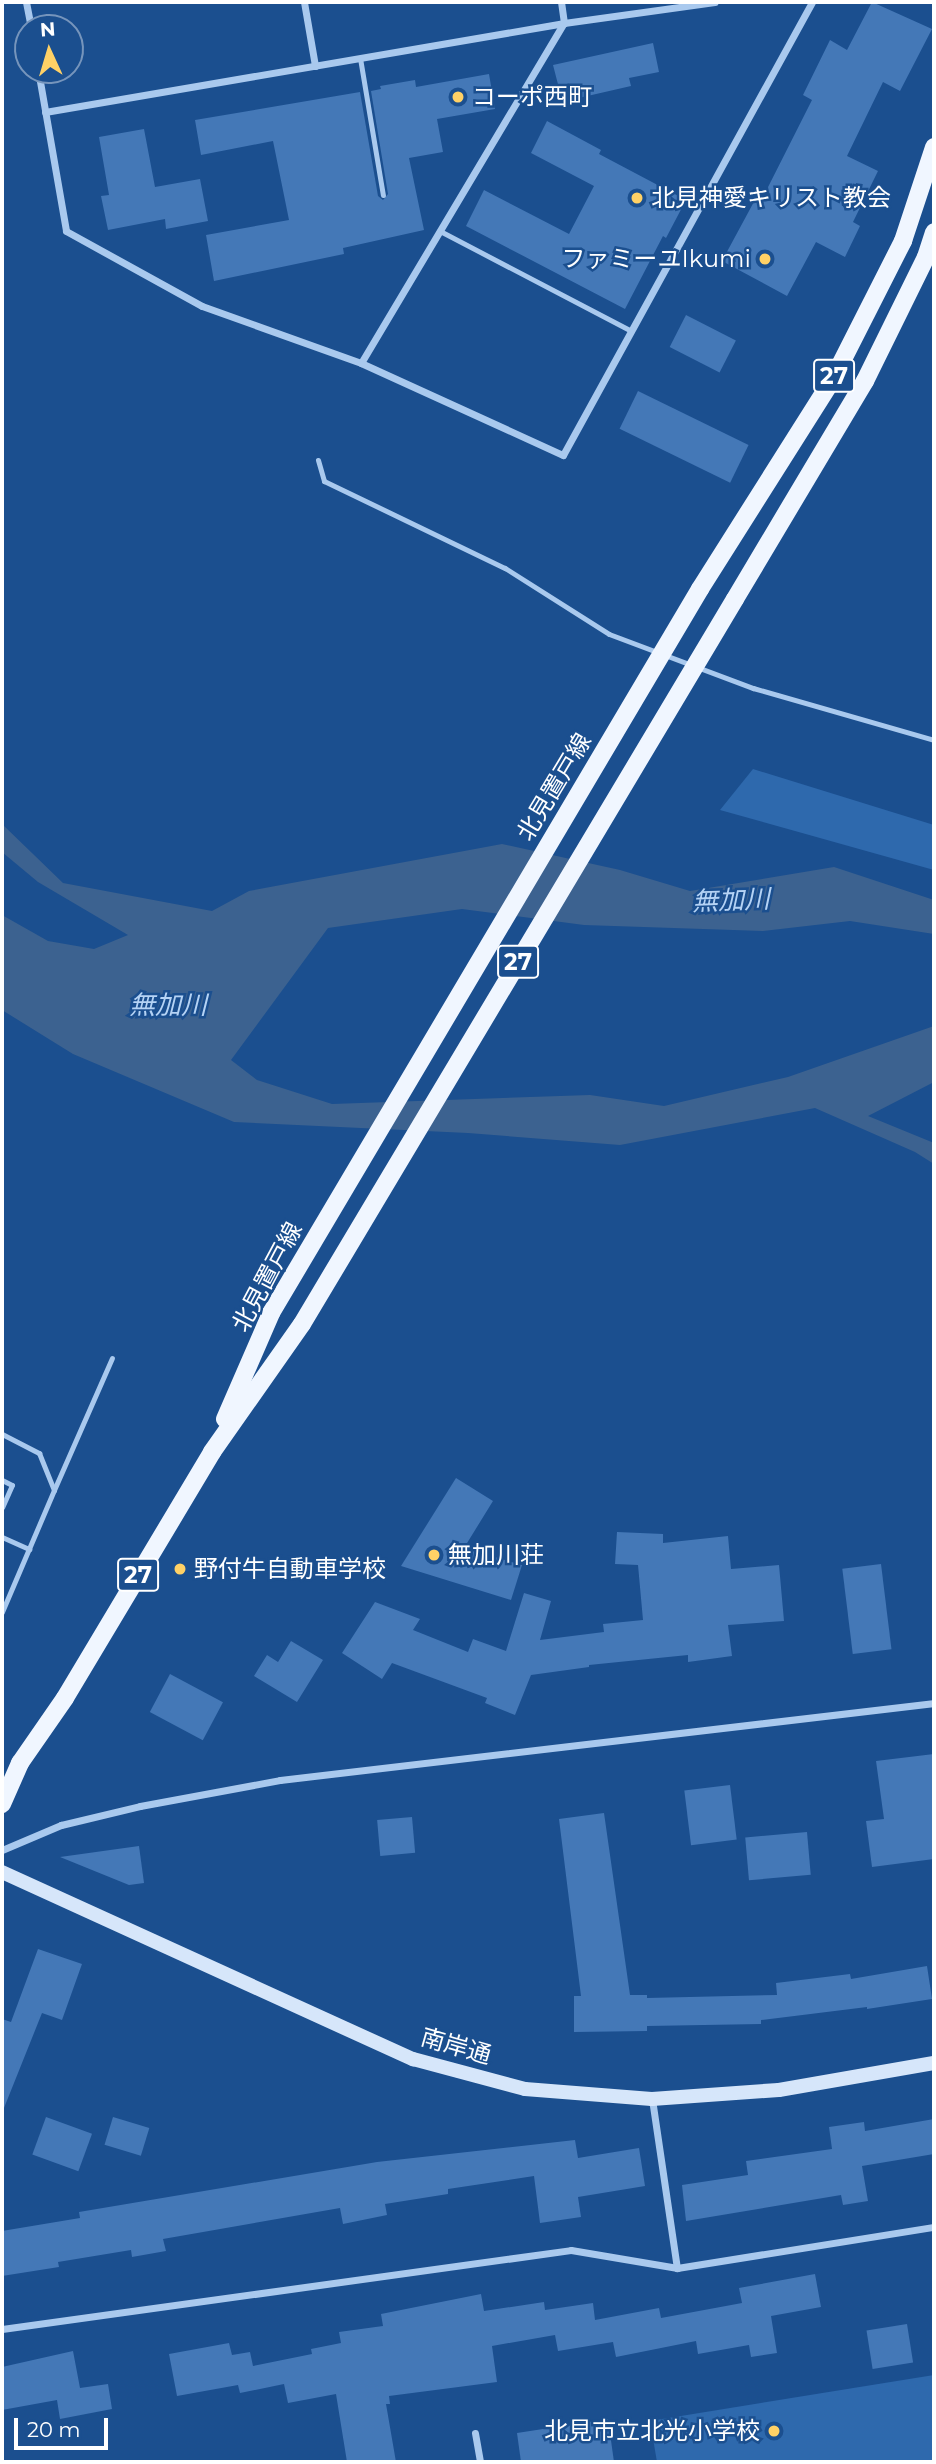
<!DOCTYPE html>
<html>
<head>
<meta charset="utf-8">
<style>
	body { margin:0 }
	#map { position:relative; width:936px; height:2464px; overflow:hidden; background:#1b4f8f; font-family:Montserrat,"Noto Sans JP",sans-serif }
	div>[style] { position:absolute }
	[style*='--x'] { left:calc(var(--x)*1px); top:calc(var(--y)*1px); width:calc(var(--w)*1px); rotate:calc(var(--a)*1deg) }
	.green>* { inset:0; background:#2e69ad }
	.water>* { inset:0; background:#3c6290 }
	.building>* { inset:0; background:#4478b7; transform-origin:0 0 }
	.service>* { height:5px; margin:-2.5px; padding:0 2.5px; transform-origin:2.5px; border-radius:2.5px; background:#a9c9ee }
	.minor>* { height:7px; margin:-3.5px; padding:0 3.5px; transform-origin:3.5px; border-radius:3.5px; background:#a9c9ee }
	.secondary>* { height:14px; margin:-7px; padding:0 7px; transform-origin:7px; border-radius:7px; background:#d6e6fa }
	.primary>* { height:18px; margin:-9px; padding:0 9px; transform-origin:9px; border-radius:9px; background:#f0f6ff }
	.primary-bridge>* { height:18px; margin:-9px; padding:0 9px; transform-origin:9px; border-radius:9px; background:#f0f6ff }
	.dots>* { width:19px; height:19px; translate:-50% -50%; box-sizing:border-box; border:4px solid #1b4f8f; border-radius:50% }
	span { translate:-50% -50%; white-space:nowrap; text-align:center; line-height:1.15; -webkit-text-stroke:5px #1b4f8f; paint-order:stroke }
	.shield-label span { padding:2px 5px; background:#1b4f8f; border:2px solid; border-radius:5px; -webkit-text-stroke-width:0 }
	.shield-label { font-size:23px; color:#fff; font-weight:700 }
	.poi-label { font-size:24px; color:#fff }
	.left { translate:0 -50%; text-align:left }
	.right { translate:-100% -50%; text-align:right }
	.street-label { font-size:24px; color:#fff }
	.water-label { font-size:26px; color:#b5d3f5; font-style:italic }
	.frame { position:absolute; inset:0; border:4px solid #fff; pointer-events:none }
	.north { position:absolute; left:14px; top:14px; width:70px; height:70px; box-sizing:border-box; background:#1b4f8f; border:2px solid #7695bc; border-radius:50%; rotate:356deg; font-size:19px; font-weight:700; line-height:28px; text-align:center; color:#fff }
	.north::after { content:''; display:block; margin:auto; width:24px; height:32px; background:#ffd166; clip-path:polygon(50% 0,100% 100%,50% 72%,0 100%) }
	.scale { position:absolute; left:14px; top:2418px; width:94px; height:32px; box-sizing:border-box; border:4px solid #fff; border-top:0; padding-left:9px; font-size:21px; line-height:24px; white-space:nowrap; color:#fff; -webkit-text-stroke:5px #1b4f8f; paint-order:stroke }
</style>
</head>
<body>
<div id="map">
	<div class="green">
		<i style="clip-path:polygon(753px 769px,934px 825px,934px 870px,720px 810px)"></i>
		<i style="clip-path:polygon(934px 2375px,934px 2462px,657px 2462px,650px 2421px)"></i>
	</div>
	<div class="water">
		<i style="clip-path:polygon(2px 824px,63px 883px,212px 911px,249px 891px,502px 844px,620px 870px,690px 891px,834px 867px,934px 900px,934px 934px,850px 921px,763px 931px,584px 925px,462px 909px,328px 928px,231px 1060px,257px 1080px,332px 1104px,590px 1095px,664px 1106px,788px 1077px,934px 1026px,934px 1082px,868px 1116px,934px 1143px,934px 1164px,915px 1152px,815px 1108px,620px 1145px,468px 1133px,234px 1122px,73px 1054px,2px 1010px,2px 915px,48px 941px,94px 949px,128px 935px,38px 882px,2px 852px)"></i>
	</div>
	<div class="building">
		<i style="clip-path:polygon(872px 2px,932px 29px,900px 91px,883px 82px,847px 156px,878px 171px,853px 222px,860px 226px,845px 257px,816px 242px,787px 296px,722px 261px,756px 198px,761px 201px,812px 100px,803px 95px,830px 40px,847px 50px)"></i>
		<i style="clip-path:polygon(653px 43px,659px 72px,629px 78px,631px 86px,557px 103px,561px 96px,553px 65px)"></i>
		<i style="clip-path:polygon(489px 74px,495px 109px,437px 119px,443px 152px,409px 158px,424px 230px,343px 248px,344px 254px,214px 281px,206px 235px,289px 220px,273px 141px,201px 155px,195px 120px,360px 92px,378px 196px,383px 200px,388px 194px,371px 91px,381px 89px,380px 86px,415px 80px,416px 87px)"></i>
		<i style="clip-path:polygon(547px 121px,601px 150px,599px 154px,686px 200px,666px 238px,663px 236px,625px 309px,466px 226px,484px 190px,569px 234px,594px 186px,531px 153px)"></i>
		<i style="clip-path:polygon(144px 129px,155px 187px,200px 179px,208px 221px,166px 229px,165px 219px,108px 230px,101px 196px,109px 195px,99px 137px)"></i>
		<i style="left:686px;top:315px;width:56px;height:36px;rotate:27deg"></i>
		<i style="left:638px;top:391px;width:123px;height:42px;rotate:26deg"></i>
		<i style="clip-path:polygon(456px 1478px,493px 1501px,464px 1548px,522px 1565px,511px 1600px,401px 1566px)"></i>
		<i style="clip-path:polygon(617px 1532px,663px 1534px,663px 1543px,728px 1536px,731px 1569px,779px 1565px,784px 1621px,728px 1625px,732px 1656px,688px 1662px,688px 1655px,589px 1665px,589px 1667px,531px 1675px,515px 1715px,485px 1703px,487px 1698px,392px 1663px,382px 1679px,342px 1653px,375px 1602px,420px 1619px,413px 1630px,468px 1652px,473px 1639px,506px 1651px,524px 1593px,551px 1601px,540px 1640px,604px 1632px,603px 1624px,643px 1620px,638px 1565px,615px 1564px)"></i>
		<i style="left:881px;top:1564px;width:86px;height:39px;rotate:83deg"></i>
		<i style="clip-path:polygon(291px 1641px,323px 1660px,297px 1702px,254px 1676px,267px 1655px,278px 1662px)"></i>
		<i style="left:170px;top:1674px;width:60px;height:43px;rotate:28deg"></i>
		<i style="clip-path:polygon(934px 1754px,934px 1859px,872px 1867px,866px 1821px,884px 1819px,876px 1761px)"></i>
		<i style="left:730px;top:1785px;width:55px;height:46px;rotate:83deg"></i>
		<i style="clip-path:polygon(604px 1813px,630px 1995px,647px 1995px,647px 1998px,777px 1995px,776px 1983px,850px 1974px,851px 1979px,927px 1966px,932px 1999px,867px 2009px,867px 2007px,761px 2020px,761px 2024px,647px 2026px,647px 2031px,574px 2032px,574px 1996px,581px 1996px,559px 1819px)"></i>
		<i style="left:412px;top:1817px;width:36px;height:35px;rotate:85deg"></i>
		<i style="left:807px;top:1832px;width:43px;height:62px;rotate:85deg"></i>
		<i style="clip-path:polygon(139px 1846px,144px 1883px,129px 1885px,60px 1857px)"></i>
		<i style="clip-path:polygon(38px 1949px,82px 1964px,62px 2020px,42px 2013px,2px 2113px,2px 2019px,11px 2022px)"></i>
		<i style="left:46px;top:2117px;width:49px;height:40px;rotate:20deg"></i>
		<i style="left:113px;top:2117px;width:38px;height:29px;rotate:17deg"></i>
		<i style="clip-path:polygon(934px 2119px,934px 2154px,862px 2166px,868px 2201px,843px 2205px,841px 2195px,686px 2221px,682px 2185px,748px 2175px,746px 2161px,832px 2149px,829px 2127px,864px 2122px,865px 2131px)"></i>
		<i style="clip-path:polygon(575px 2140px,578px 2158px,639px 2148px,645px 2186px,578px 2197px,581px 2217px,540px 2223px,534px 2176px,448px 2189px,448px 2194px,385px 2204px,387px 2215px,343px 2224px,340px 2208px,163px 2239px,166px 2251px,132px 2257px,131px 2250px,58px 2262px,59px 2267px,2px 2276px,2px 2231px,80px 2218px,79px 2212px,377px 2162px)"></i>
		<i style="clip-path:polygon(815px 2274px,821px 2307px,771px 2316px,777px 2353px,751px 2357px,749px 2345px,698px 2354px,696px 2341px,616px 2357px,613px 2342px,558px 2351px,555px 2335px,492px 2346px,497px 2382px,389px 2396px,390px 2404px,386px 2404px,396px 2462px,347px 2462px,336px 2394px,288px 2403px,284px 2384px,240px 2393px,238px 2385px,177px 2396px,169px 2354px,229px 2343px,232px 2355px,250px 2352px,253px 2366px,312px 2354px,311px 2349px,341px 2343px,339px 2332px,383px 2326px,381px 2314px,481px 2294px,484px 2311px,544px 2302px,545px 2310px,593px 2303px,595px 2320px,659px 2308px,661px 2318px,742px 2303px,739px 2288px)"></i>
		<i style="left:907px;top:2324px;width:39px;height:41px;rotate:81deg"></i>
		<i style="clip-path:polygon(73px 2351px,80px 2388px,108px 2384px,112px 2409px,60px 2419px,57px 2400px,2px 2410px,2px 2367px)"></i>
		<i style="clip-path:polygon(608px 2419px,614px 2462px,521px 2462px,517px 2433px)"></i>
	</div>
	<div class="service">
		<i style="--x:360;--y:58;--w:139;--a:80.5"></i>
		<i style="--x:440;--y:231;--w:216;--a:27.6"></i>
		<i style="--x:318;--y:460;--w:22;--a:74"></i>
		<i style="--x:324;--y:481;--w:201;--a:25.7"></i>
		<i style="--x:505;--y:568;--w:123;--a:32.4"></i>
		<i style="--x:609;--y:634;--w:154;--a:20.6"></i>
		<i style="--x:753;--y:688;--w:188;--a:16"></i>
		<i style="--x:2;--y:1434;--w:42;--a:27.2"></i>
		<i style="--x:39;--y:1453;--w:40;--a:68"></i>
		<i style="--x:54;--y:1490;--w:133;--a:113.1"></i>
		<i style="--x:2;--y:1480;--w:11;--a:27"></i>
		<i style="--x:12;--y:1485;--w:24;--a:114"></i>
		<i style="--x:54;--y:1490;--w:144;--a:-66.3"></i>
		<i style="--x:2;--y:1537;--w:30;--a:24"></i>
	</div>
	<div class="minor">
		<i style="--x:26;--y:2;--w:26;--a:79"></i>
		<i style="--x:304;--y:2;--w:65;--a:80.2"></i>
		<i style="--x:38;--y:70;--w:163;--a:80.1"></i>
		<i style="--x:66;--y:231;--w:155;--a:28.9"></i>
		<i style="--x:202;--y:306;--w:169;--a:19.7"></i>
		<i style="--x:361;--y:363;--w:222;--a:24.5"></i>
		<i style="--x:563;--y:455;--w:517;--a:-61.2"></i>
		<i style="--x:45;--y:112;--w:527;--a:-9.73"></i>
		<i style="--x:564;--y:23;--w:152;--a:-7.9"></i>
		<i style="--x:361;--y:363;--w:396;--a:-59.2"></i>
		<i style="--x:564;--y:23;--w:21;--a:-98"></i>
		<i style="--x:2;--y:1850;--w:64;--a:-23"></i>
		<i style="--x:61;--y:1825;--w:81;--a:-13.5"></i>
		<i style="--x:140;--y:1806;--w:142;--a:-10.5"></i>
		<i style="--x:280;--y:1780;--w:659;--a:-6.71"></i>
		<i style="--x:652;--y:2099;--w:171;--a:81.6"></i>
		<i style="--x:2;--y:2329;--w:574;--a:-7.9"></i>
		<i style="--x:571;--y:2250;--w:108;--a:9.6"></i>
		<i style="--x:677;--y:2268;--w:260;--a:-9.1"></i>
		<i style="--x:475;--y:2433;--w:29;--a:80"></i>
	</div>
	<div class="secondary">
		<i style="--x:2;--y:1872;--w:452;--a:24.5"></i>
		<i style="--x:413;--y:2059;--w:116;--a:15"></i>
		<i style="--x:525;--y:2089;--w:127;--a:4.5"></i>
		<i style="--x:652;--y:2099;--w:127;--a:-4.1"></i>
		<i style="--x:779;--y:2090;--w:157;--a:-9.9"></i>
	</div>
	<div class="primary">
		<i style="--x:700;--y:589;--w:251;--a:-57.7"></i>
		<i style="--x:834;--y:377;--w:153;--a:-63.1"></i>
		<i style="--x:903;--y:241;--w:99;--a:-71.7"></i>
		<i style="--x:735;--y:599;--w:254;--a:-59.2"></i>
		<i style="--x:865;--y:381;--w:138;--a:-63.8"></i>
		<i style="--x:926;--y:257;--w:26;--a:-72"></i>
		<i style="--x:225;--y:1419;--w:116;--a:-66.5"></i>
		<i style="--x:2;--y:1804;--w:45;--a:-66.3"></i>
		<i style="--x:20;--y:1763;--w:79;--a:-55.3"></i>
		<i style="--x:65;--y:1698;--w:287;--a:-59.1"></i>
		<i style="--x:212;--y:1452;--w:156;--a:-54.9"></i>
	</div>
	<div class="primary-bridge">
		<i style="--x:271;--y:1313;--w:842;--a:-59.35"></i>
		<i style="--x:302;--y:1324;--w:844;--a:-59.15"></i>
	</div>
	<div class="dots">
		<i style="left:458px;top:97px;background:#ffd166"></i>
		<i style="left:637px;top:198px;background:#ffd166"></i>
		<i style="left:765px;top:259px;background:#ffd166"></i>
		<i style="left:434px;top:1555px;background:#ffd166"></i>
		<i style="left:180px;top:1569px;background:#ffd166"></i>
		<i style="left:774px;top:2431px;background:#ffd166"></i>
	</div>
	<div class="shield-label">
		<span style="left:834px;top:376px">27</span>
		<span style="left:518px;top:962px">27</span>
		<span style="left:138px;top:1575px">27</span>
	</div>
	<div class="poi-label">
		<span class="left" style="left:472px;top:97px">コーポ西町</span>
		<span class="left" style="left:651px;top:198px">北見神愛キリスト教会</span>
		<span class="right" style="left:751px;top:259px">ファミーユIkumi</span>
		<span class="left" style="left:448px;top:1555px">無加川荘</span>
		<span class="left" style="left:194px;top:1569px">野付牛自動車学校</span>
		<span class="right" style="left:760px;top:2431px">北見市立北光小学校</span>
	</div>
	<div class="street-label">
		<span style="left:554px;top:787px;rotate:-59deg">北見置戸線</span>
		<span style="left:267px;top:1277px;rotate:-62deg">北見置戸線</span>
		<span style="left:456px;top:2046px;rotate:16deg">南岸通</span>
	</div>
	<div class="water-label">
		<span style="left:731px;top:901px;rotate:-2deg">無加川</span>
		<span style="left:168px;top:1006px">無加川</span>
	</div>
	<div class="frame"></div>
	<div class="north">N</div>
	<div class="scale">20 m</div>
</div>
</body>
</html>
